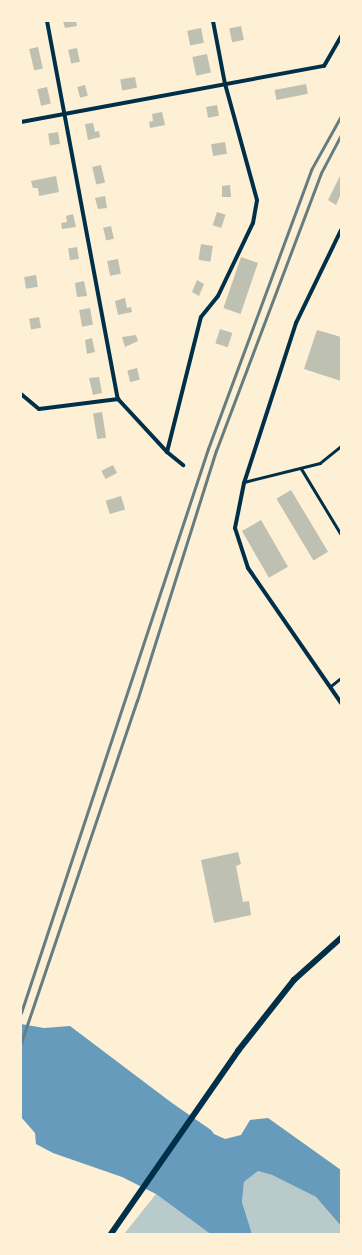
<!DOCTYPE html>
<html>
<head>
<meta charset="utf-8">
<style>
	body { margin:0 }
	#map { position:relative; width:362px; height:1255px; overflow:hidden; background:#fdf0d5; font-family:"Work Sans",sans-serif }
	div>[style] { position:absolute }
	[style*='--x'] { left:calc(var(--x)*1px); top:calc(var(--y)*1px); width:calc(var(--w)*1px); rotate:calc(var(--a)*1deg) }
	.green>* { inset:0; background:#b9caca }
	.water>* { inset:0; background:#669bbc }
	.building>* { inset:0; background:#bec0b2; transform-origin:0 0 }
	.service>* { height:2.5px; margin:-1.25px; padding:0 1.25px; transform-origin:1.25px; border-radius:1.25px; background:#003049 }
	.minor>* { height:4px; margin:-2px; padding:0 2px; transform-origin:2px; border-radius:2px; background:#003049 }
	.tertiary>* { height:5.5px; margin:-2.75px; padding:0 2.75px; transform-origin:2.75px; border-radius:2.75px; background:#003049 }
	.rail>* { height:2.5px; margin:-1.25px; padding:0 1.25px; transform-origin:1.25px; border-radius:1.25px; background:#657d81 }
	span { translate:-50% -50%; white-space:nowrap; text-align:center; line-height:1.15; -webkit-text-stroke:3px #fdf0d5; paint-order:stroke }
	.frame { position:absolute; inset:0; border:22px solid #fdf0d5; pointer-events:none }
</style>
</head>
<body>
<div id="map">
	<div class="green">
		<i style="clip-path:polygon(258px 1171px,272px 1175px,316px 1197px,341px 1226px,341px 1234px,252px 1234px,242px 1202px,244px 1182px)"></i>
		<i style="clip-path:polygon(156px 1194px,209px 1233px,211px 1234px,124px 1234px)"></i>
	</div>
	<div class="water">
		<i style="clip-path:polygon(21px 1024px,44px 1028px,70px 1026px,172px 1103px,211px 1130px,214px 1134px,225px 1139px,241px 1135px,250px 1120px,268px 1118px,341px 1170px,341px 1226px,316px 1197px,272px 1175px,258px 1171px,244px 1182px,242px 1202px,252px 1234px,209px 1233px,156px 1194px,122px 1177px,53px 1153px,36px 1144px,35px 1133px,21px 1117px)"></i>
	</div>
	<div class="building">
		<i style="clip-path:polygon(63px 21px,76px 21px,77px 26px,65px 28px)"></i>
		<i style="left:241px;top:26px;width:14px;height:12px;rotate:78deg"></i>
		<i style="left:201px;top:28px;width:15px;height:14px;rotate:79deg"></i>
		<i style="left:38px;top:47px;width:22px;height:9px;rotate:77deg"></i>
		<i style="left:77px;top:48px;width:14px;height:9px;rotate:78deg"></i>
		<i style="left:207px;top:54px;width:19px;height:15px;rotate:78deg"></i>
		<i style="left:135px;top:77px;width:11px;height:15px;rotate:80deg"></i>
		<i style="left:306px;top:84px;width:10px;height:32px;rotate:79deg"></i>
		<i style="left:85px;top:85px;width:11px;height:8px;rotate:75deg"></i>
		<i style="left:47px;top:87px;width:17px;height:10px;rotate:77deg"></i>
		<i style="left:217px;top:105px;width:11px;height:11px;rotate:80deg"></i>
		<i style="clip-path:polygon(162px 112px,165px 125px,150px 128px,149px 122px,153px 121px,152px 114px)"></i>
		<i style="clip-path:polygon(93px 123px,95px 132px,99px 131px,100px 137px,88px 140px,85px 124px)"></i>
		<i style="left:58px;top:132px;width:12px;height:10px;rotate:81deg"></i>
		<i style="left:225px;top:142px;width:12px;height:14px;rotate:81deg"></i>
		<i style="left:101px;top:165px;width:18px;height:9px;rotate:77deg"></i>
		<i style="clip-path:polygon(341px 174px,341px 194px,336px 205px,328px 200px)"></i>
		<i style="clip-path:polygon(56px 176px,59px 192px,39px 196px,38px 188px,33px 188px,31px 181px)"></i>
		<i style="clip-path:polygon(230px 185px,231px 197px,222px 197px,222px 186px)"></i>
		<i style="clip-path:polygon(105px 196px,107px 208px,98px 209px,95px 198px)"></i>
		<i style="left:217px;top:212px;width:9px;height:14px;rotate:18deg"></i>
		<i style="clip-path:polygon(73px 214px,76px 227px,62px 229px,61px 223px,67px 222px,66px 216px)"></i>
		<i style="left:111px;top:226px;width:13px;height:8px;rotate:77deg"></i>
		<i style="left:201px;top:244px;width:12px;height:16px;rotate:9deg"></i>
		<i style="left:77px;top:247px;width:12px;height:9px;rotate:81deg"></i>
		<i style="left:241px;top:257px;width:18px;height:54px;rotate:19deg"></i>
		<i style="left:118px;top:259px;width:15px;height:11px;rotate:79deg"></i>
		<i style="left:36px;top:275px;width:12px;height:12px;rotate:81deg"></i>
		<i style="clip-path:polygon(197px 280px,204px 284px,199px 296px,192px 292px)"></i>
		<i style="clip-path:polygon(84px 281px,87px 296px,77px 297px,75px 283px)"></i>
		<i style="clip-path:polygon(125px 298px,127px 308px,131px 307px,132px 312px,118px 315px,115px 301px)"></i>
		<i style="left:90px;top:308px;width:17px;height:11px;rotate:80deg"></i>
		<i style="left:39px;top:317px;width:11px;height:10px;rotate:80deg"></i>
		<i style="left:220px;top:329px;width:13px;height:15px;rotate:18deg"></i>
		<i style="clip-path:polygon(317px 330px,341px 337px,341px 381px,304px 369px)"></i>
		<i style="clip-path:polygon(136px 335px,138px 341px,125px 347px,122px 337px)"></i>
		<i style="clip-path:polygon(92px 338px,95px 352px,87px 354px,85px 340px)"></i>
		<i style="left:137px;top:368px;width:12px;height:10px;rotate:76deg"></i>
		<i style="clip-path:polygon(99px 377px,102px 393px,93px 395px,89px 378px)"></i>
		<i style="left:102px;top:412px;width:26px;height:9px;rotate:81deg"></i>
		<i style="left:113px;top:465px;width:9px;height:13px;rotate:63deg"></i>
		<i style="left:291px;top:490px;width:72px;height:17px;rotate:59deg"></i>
		<i style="left:121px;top:496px;width:14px;height:16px;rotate:73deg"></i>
		<i style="left:261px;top:520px;width:54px;height:22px;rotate:60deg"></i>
		<i style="clip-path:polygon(238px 852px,241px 864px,236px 866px,243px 902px,249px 901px,251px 915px,214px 923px,201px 860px)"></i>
	</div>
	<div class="service">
		<i style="--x:301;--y:468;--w:77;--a:58.8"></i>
		<i style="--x:244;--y:482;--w:78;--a:-14"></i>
		<i style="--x:320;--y:463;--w:27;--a:-39"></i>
		<i style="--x:331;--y:686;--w:13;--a:-39"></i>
	</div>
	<div class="minor">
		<i style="--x:47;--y:21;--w:385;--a:79.4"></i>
		<i style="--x:118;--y:399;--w:72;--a:47.2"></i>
		<i style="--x:167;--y:452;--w:21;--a:39"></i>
		<i style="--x:21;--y:122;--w:308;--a:-10.5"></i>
		<i style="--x:324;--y:66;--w:34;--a:-60"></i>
		<i style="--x:341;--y:230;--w:103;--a:115.8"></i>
		<i style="--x:296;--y:323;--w:168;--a:108"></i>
		<i style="--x:244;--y:483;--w:46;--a:101.3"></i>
		<i style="--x:235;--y:528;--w:42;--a:72"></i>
		<i style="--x:248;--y:568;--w:164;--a:55.4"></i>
		<i style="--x:21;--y:394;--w:23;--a:40"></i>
		<i style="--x:39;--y:409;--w:80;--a:-7.2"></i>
		<i style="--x:167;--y:452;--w:139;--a:-75.9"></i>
		<i style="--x:201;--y:317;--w:27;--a:-51"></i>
		<i style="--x:218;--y:296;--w:81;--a:-64.4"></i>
		<i style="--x:253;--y:223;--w:23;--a:-80"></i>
		<i style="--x:257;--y:200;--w:120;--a:-105.4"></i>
		<i style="--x:225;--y:84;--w:64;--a:-100.8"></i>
	</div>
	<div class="tertiary">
		<i style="--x:111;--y:1234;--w:223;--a:-55.2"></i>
		<i style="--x:238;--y:1051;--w:90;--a:-51.7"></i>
		<i style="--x:294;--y:980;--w:63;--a:-41.8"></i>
	</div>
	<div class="rail">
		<i style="--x:21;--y:1013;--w:594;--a:-71.66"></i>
		<i style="--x:208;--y:449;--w:297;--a:-69.7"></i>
		<i style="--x:311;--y:170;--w:62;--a:-60.9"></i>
		<i style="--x:21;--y:1043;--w:361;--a:-71.3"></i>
		<i style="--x:137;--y:701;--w:262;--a:-72.5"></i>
		<i style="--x:216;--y:451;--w:297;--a:-69.3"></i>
		<i style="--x:321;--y:173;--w:43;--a:-62.2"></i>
	</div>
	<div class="frame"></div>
</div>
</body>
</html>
